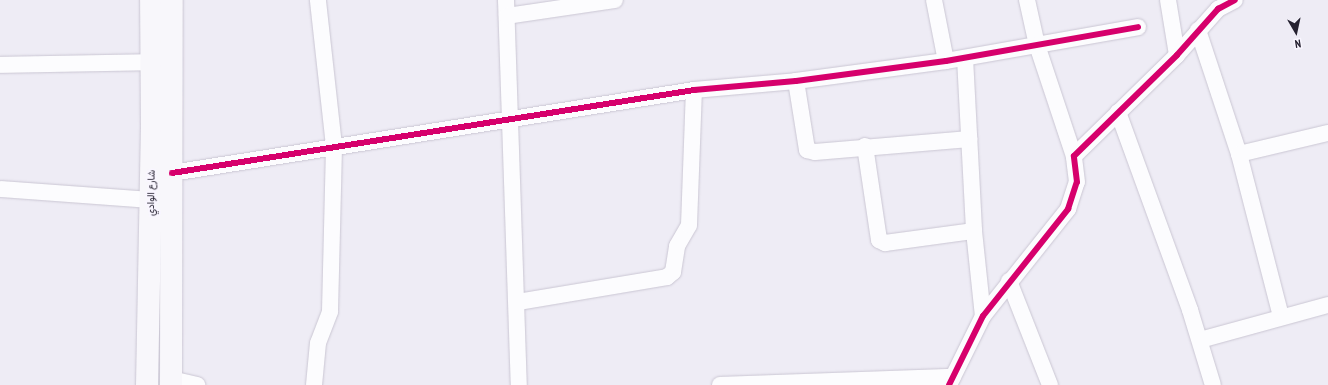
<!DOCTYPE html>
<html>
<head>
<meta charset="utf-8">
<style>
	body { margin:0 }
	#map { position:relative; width:1328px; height:385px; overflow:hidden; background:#eeecf5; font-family:"PT Sans Narrow",Vazirmatn,sans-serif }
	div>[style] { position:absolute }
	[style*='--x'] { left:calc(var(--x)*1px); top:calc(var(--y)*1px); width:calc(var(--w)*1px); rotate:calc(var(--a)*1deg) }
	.roads { filter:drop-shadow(0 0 1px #cac6d3) drop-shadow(0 0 1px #cac6d3) }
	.street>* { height:16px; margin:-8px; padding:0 8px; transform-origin:8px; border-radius:8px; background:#fcfcfe }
	.secondary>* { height:22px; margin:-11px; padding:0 11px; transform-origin:11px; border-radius:11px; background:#f8f7fb }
	.cycleway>* { height:6px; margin:-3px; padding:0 3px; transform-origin:3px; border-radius:3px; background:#d6006c }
	span { translate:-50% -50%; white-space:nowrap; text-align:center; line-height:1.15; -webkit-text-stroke:4px #f9f6ff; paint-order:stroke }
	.street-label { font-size:10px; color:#252130 }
	.north { position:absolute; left:1276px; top:12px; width:40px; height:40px; -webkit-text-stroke:3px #f9f6ff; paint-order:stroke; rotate:171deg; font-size:11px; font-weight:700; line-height:16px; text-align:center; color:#252130 }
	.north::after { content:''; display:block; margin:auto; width:14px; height:18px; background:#252130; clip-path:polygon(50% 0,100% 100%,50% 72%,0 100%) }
</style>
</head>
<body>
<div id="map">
	<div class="roads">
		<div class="street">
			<i style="--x:506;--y:0;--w:385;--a:88.1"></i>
			<i style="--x:934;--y:0;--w:62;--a:78.9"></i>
			<i style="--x:1027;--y:0;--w:46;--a:77.5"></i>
			<i style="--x:1037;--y:45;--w:117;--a:71.6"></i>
			<i style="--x:1168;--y:0;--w:56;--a:80.7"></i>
			<i style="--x:507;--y:16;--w:109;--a:-8.4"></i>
			<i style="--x:1198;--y:30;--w:131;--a:71.7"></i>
			<i style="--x:1239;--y:154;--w:167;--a:75.5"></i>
			<i style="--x:965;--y:58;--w:173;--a:87"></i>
			<i style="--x:974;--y:231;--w:85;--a:84"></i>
			<i style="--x:0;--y:65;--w:153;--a:-1.1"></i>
			<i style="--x:796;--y:81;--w:70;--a:80.9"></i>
			<i style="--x:807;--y:150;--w:8;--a:14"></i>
			<i style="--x:815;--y:152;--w:155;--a:-4.8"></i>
			<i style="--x:1118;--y:112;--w:211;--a:70"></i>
			<i style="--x:1190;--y:310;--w:78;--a:73"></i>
			<i style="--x:865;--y:146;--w:95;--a:81.5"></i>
			<i style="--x:879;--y:240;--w:7;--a:27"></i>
			<i style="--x:885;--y:243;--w:90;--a:-7.7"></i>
			<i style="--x:1239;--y:154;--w:91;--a:-13.3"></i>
			<i style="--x:172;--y:173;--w:529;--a:-9.03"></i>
			<i style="--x:694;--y:90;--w:102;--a:-5"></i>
			<i style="--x:796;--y:81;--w:151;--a:-7.6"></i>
			<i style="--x:946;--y:61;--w:195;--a:-10"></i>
			<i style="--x:1;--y:189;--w:149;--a:4.2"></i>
			<i style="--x:1009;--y:281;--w:112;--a:68.5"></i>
			<i style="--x:518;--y:302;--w:151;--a:-9.5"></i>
			<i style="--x:667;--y:277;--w:8;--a:-40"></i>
			<i style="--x:673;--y:272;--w:26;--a:-81"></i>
			<i style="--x:677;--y:246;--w:24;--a:-60"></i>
			<i style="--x:689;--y:225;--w:135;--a:-87.9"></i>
			<i style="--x:1200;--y:340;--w:133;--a:-15.3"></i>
			<i style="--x:171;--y:379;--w:27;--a:13"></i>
			<i style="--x:314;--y:385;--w:42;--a:-84.6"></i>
			<i style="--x:318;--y:343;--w:34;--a:-69"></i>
			<i style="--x:330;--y:311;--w:165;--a:-88.6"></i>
			<i style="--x:334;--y:146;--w:147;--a:-96.3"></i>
			<i style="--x:720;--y:385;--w:233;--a:-2"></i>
			<i style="--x:949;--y:385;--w:77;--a:-63.8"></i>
			<i style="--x:983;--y:316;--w:137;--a:-51.5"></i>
			<i style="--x:1068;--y:209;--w:28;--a:-72"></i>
			<i style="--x:1077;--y:182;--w:26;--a:-97"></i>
			<i style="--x:1074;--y:156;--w:144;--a:-44.4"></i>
			<i style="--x:1177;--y:55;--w:62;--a:-48.3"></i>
			<i style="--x:1218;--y:9;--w:19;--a:-28"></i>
		</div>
		<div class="secondary">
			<i style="--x:147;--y:385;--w:254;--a:-88.9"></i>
			<i style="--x:152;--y:131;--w:131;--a:-90.4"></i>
			<i style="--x:171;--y:385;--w:385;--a:-89.9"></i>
		</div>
	</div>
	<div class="cycleway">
		<i style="--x:172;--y:173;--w:529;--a:-9.03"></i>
		<i style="--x:694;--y:90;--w:102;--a:-5"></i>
		<i style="--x:796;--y:81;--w:151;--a:-7.6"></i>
		<i style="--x:946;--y:61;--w:195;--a:-10"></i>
		<i style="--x:949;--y:385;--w:77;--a:-63.8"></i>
		<i style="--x:983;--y:316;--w:137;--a:-51.5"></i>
		<i style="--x:1068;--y:209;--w:28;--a:-72"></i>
		<i style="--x:1077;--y:182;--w:26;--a:-97"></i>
		<i style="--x:1074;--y:156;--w:144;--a:-44.4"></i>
		<i style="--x:1177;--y:55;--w:62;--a:-48.3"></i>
		<i style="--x:1218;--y:9;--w:19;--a:-28"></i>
	</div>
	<div class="street-label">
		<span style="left:151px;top:193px;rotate:-89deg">شارع الوادي</span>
	</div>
	<div class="north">N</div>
</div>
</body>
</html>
